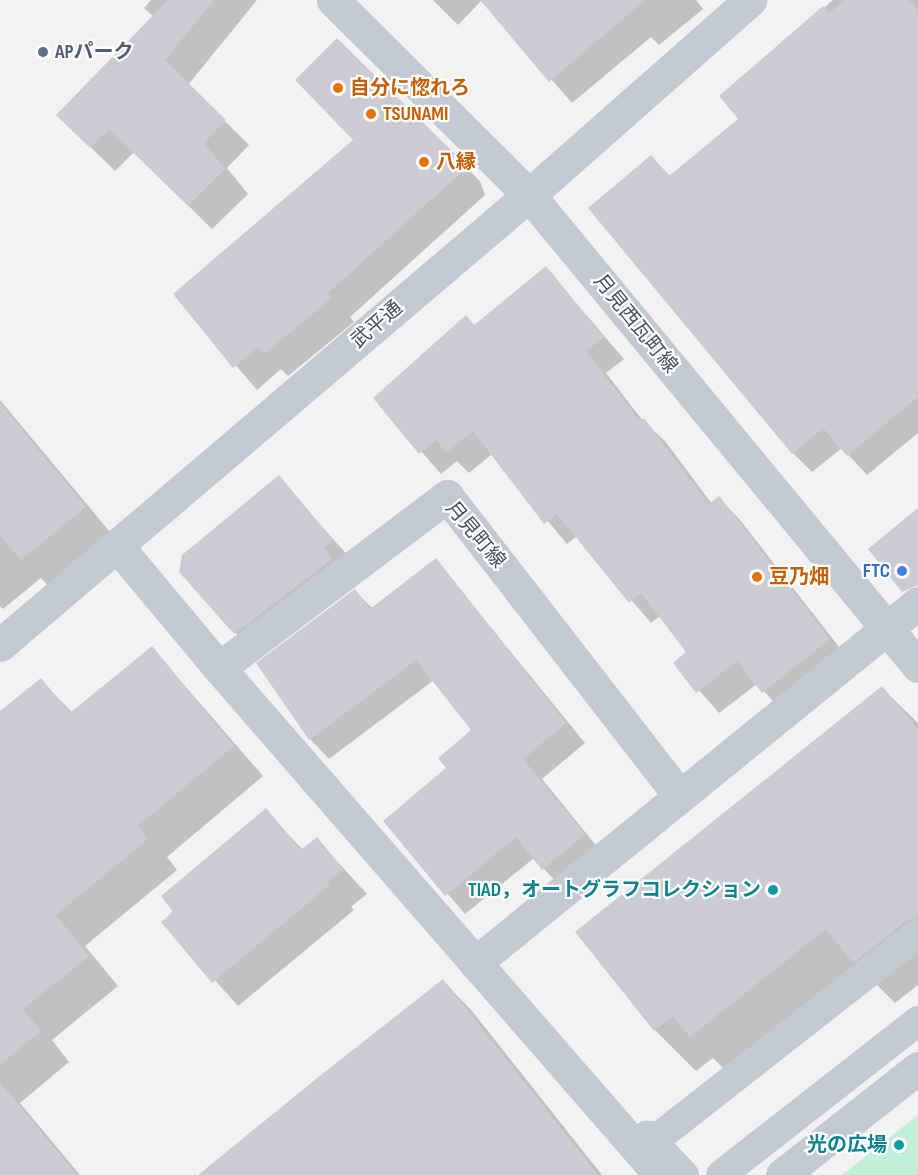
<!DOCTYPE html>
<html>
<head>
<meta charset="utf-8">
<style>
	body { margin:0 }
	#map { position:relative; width:918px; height:1175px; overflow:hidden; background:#f3f1f1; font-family:"Sofia Sans Condensed","Noto Sans JP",sans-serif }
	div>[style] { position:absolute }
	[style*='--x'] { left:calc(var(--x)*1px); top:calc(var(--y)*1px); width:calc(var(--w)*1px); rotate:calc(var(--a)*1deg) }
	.green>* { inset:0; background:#c0f0da }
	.shadow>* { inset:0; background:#0003 }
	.building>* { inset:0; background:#cbccd3 }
	.pedestrian>* { height:30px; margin:-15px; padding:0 15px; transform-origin:15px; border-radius:15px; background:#c2c9d3 }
	.minor>* { height:33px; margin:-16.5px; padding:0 16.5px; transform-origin:16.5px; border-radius:16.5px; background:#c2c9d3 }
	.tertiary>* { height:33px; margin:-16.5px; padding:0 16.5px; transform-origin:16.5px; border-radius:16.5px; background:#c2c9d3 }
	.dots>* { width:16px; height:16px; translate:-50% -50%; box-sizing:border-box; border:3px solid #fff; border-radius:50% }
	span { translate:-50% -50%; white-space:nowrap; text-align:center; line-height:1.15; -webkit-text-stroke:4.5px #fff; paint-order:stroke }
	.service-label { font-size:20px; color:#4e5e75; font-weight:700 }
	.left { translate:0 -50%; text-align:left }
	.food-label { font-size:20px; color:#c56008; font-weight:700 }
	.street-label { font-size:20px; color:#48515f }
	.shop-label { font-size:20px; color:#366cbe; font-weight:700 }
	.right { translate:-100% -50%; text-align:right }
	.culture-label { font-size:20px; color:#0d838f; font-weight:700 }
</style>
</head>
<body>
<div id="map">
	<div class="green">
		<i style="clip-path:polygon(918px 1115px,918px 1175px,842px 1175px)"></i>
	</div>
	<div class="shadow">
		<i style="clip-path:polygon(151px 0,257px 0,188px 85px,249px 145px,227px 168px,248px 194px,212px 229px,134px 152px,115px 171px,58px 115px,154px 17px,144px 8px)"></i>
		<i style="clip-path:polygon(433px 0,696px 0,703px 9px,659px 45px,651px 37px,572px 103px,482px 0,458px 25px)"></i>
		<i style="clip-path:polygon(833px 0,918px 0,918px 433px,867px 475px,842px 448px,812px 472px,793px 453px,651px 157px,671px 177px,741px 119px,721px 96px)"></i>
		<i style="clip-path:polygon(337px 41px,480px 181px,485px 195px,350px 317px,354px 322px,288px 376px,281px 369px,257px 390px,175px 295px,355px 141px)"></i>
		<i style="clip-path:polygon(546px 268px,624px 359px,606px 373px,643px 421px,665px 441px,712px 504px,719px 498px,740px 520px,850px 661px,784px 713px,757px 684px,719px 713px,675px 663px,688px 653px,660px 616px,651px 623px,577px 536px,567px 544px,492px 454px,469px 473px,457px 461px,441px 474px,375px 398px,466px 317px,475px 326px)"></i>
		<i style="clip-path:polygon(0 400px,115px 538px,52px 590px,41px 578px,3px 609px,0 606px)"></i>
		<i style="clip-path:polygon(278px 477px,357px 566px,260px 658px,235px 632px)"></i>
		<i style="clip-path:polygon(436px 560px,585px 743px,542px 779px,603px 854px,562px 888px,534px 858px,465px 914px,385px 821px,448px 769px,473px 730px,434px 680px,329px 759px,310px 739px,258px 664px,355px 591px,373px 609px)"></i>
		<i style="clip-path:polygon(152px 648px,263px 776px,167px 857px,177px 870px,85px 946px,118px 986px,52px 1040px,69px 1062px,20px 1103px,80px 1175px,0 1175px,0 715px,41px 681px,73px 713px)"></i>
		<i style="clip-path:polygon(882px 688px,918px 723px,918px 985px,895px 1003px,864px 972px,732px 1077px,713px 1058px,696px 1071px,655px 1030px)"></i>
		<i style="clip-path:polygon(266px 811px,303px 850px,317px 839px,367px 894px,351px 907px,354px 910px,238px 1006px,163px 922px)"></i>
		<i style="clip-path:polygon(443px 981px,472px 1011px,602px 1175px,201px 1175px)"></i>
	</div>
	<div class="building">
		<i style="clip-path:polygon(168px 0,214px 0,165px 60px,226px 120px,204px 143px,225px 169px,188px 206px,109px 129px,90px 148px,56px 115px)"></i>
		<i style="clip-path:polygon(480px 0,645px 0,549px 82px)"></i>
		<i style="clip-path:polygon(845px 0,909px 0,918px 11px,918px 397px,847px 456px,823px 428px,792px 454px,588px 208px,651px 155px,669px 176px,738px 119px,719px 96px,823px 6px,829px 13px)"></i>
		<i style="clip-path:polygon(337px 38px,457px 156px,463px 171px,328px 293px,332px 298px,264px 354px,258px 347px,233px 368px,173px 294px,353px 140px,295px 80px)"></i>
		<i style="clip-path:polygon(546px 266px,604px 337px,586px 351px,640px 421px,644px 418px,709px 504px,719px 496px,830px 639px,762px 693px,737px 661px,696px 693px,673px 663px,686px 652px,641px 593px,629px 603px,557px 514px,544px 524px,473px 431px,446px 453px,436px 440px,419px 454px,373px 398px,466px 315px,474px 325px)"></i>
		<i style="clip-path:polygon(0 403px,86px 507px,21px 560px,0 536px)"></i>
		<i style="clip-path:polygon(279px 475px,333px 540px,324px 547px,332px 559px,234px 634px,179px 572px,182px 555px)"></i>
		<i style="clip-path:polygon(918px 508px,918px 585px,902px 592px,868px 549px)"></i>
		<i style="clip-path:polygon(436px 558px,566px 723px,523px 759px,585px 834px,542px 870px,516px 837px,445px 896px,383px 821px,446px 768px,438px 758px,471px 730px,416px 660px,309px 740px,256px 663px,355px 589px,370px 609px)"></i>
		<i style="clip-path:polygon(152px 646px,234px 746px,138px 826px,148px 839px,56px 915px,89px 956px,23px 1009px,41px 1031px,0 1065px,0 711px,41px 678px,70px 713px)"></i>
		<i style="clip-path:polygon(882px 686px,918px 729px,918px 917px,907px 920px,853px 963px,826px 929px,690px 1037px,673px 1016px,654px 1031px,575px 932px)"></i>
		<i style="clip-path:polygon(266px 808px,301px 850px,317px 837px,343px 869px,327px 882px,330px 885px,212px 983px,161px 922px,173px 912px,161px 896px)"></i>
		<i style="clip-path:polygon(443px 979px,598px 1175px,198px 1175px,316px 1079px)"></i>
		<i style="clip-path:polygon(0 1082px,77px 1175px,0 1175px)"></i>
	</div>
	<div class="pedestrian">
		<i style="--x:684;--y:1175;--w:54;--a:-133.5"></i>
		<i style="--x:647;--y:1136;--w:13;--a:0"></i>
		<i style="--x:660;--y:1136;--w:328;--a:-38.1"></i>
		<i style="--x:721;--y:1175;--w:250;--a:-38"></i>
	</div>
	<div class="minor">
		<i style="--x:333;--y:0;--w:276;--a:44.9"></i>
		<i style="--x:529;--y:195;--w:611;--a:50.45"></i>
		<i style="--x:118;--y:547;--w:158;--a:50.1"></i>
		<i style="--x:219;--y:668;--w:672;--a:48.98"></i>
		<i style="--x:0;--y:645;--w:695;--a:-40.39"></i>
		<i style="--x:529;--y:195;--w:295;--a:-41.4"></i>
		<i style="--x:219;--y:668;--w:286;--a:-37"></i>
		<i style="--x:447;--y:496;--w:380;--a:52.2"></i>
		<i style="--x:475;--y:963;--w:571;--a:-39.1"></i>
	</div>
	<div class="tertiary">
		<i style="--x:782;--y:1175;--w:173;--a:-38.2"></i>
	</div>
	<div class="dots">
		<i style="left:43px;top:52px;background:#5c6f8a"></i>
		<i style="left:338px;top:88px;background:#e8710a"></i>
		<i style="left:371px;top:114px;background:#e8710a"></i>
		<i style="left:424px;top:162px;background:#e8710a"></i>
		<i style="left:902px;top:571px;background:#3f7fe0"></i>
		<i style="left:757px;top:577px;background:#e8710a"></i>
		<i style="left:773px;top:890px;background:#0f9aa8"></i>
		<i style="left:899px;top:1145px;background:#0f9aa8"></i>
	</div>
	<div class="service-label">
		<span class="left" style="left:55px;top:52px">APパーク</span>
	</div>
	<div class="food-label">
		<span class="left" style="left:350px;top:88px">自分に惚れろ</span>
		<span class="left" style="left:383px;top:114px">TSUNAMI</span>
		<span class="left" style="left:436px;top:162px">八縁</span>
		<span class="left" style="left:769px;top:577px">豆乃畑</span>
	</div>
	<div class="street-label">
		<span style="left:635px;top:324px;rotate:51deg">月見西瓦町線</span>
		<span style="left:377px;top:325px;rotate:-41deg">武平通</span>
		<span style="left:475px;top:535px;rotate:50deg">月見町線</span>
	</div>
	<div class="shop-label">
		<span class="right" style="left:890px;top:571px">FTC</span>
	</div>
	<div class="culture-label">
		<span class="right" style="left:761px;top:890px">TIAD，オートグラフコレクション</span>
		<span class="right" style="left:887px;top:1145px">光の広場</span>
	</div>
</div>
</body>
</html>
